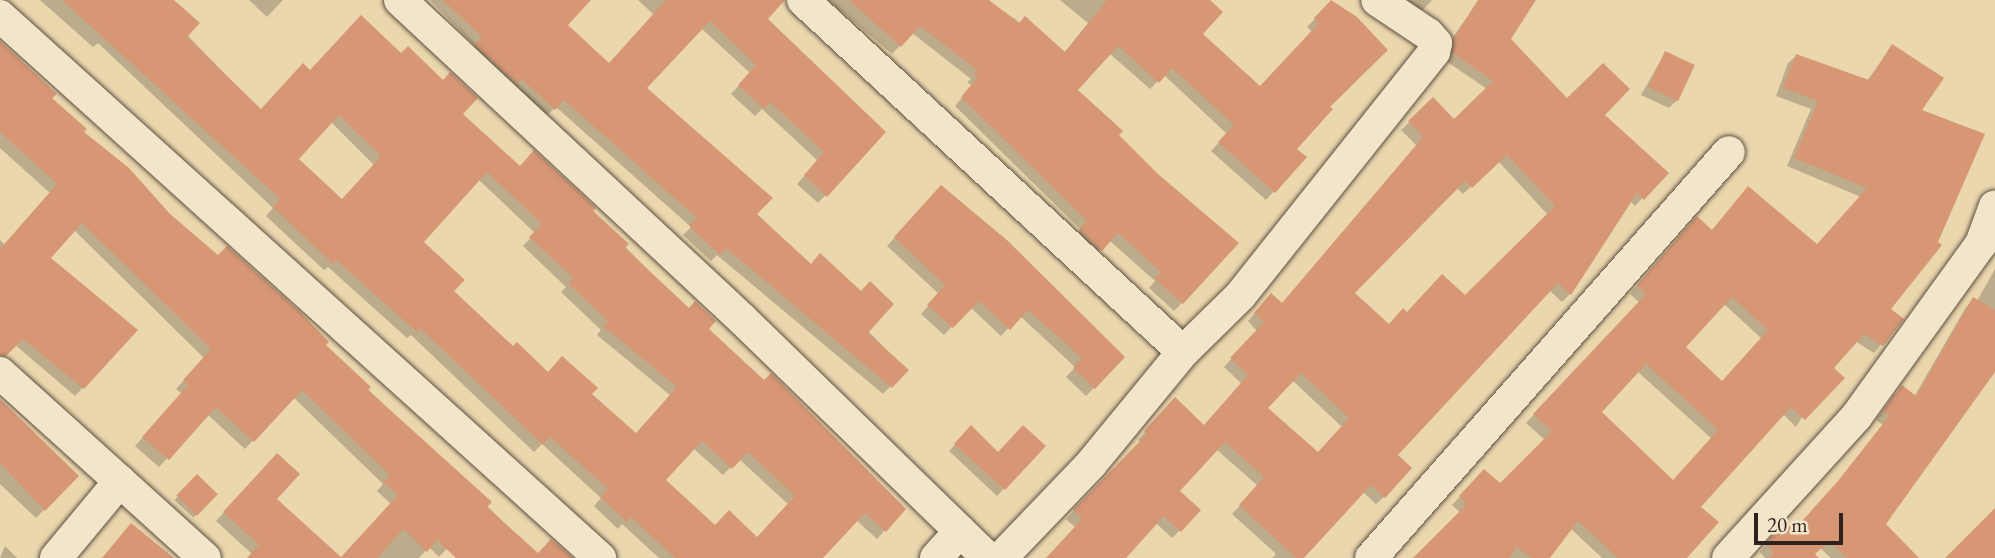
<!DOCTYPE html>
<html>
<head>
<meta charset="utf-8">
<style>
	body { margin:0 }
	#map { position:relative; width:1995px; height:558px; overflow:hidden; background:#ebd7ae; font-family:"EB Garamond",serif }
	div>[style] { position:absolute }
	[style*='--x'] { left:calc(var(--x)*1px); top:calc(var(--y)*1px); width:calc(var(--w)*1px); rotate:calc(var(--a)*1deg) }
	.shadow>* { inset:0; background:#0003; transform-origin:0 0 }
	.building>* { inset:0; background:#d79775; transform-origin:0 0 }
	.roads { filter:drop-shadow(0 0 2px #5d4f40) drop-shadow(0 0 2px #5d4f40) }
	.minor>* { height:32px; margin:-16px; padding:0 16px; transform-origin:16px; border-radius:16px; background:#f2e5ca }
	span { translate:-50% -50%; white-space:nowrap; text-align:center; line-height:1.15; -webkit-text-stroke:7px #f2e5ca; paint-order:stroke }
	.scale { position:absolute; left:1754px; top:513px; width:89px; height:32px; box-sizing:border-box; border:4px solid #2e221c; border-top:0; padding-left:9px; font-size:21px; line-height:24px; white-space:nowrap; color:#2e221c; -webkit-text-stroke:5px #f2e5ca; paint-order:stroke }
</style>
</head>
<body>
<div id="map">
	<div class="shadow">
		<i style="clip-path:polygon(evenodd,40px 0,153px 0,261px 111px,310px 72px,460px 114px,519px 168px,590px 211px,706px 329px,903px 510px,877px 539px,856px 520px,821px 558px,659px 558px,622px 524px,618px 529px,594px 506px,601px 498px,542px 444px,534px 452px,411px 335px,407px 338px,328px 267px,324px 270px,266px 216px,273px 208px,98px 43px,93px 47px,40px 0,331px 122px,374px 165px,341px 201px,297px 159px,331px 122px,40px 0,478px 179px,535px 233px,523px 246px,566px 287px,561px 292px,601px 330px,597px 335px,671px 396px,635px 435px,513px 348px,451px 291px,422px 243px,478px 179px,40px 0,693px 448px,723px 475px,739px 459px,789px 505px,757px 539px,715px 528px,663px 480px,693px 448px)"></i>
		<i style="clip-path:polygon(249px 0,283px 0,267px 17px)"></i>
		<i style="clip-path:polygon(430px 0,589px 0,566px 25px,609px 65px,654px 15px,638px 0,765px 0,765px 19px,884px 133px,818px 203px,797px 184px,818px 161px,762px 109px,755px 116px,731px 94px,750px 73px,701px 28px,645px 88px,755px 214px,906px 370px,883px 394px,717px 255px,711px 261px,683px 235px,691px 227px,556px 107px,546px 116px,468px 54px,475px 46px)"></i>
		<i style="clip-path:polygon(828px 0,987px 0,1064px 53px,1088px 23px,1060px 0,1207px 0,1201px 34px,1259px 88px,1312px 32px,1307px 27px,1332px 1px,1328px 107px,1295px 149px,1304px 158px,1266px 200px,1211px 151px,1227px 134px,1164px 75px,1150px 89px,1109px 53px,1076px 90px,1116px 135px,1182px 303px,1174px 311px,1149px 288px,1155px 281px,1109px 240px,1092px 258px,1072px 239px,1081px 230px,955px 106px,972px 86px,967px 82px,971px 79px,912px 33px,892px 54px)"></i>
		<i style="clip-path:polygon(1399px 0,1432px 0,1420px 13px)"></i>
		<i style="clip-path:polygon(evenodd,1479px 0,1534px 0,1509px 39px,1567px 101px,1602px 115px,1666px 173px,1635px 206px,1630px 201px,1570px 294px,1562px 302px,1549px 290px,1396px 456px,1384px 497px,1376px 504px,1363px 492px,1302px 558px,1272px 558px,1276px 554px,1232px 514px,1258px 486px,1216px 449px,1178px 491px,1180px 530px,1172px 538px,1156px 523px,1126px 558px,1048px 558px,1076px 528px,1066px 519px,1141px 443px,1138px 440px,1167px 407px,1204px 427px,1242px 384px,1224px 367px,1257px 331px,1248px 321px,1264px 303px,1282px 305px,1417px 146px,1401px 130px,1433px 100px,1454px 122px,1487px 89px,1446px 61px,1446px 47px,1479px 0,1498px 161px,1548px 215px,1465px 298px,1407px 314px,1388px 326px,1352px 293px,1456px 187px,1463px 194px,1498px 161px,1479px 0,1292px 380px,1342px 427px,1318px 454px,1266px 408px,1292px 380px)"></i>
		<i style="clip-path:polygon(0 44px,82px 132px,169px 215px,323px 345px,537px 555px,570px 558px,472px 558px,454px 541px,439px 557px,429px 547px,419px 558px,341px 558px,391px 504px,377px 491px,383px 484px,293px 397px,245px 449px,207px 414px,159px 467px,135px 446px,182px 394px,176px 389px,204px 358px,74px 230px,49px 258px,136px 330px,75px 396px,0 332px,0 240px,5px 245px,50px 193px,0 148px)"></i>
		<i style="clip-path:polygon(evenodd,1892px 46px,1920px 111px,1889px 309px,1902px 319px,1874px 353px,1855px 341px,1832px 368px,1796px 427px,1783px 414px,1699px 507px,1684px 558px,1602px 558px,1570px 528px,1547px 558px,1416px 558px,1461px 513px,1452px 505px,1484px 471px,1500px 485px,1545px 440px,1526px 423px,1640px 303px,1630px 294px,1689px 226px,1817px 246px,1861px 197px,1787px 166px,1811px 109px,1776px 96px,1788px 63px,1796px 56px,1867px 81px,1892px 46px,1724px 304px,1761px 338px,1721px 383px,1683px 347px,1724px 304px,1892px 46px,1637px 371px,1712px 439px,1672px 482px,1600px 412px,1637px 371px)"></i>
		<i style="clip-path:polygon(1665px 53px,1677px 100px,1669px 108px,1641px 95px)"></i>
		<i style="clip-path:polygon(934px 195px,1123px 357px,1086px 396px,1066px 377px,1075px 367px,1020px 316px,1001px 336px,970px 307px,944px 335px,921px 314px,939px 294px,887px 246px)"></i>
		<i style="clip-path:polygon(1995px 269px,1995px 368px,1883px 525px,1917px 558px,1831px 558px,1820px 548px,1809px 558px,1765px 558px,1760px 552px,1778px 532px,1793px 533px,1831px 491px,1883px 425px,1876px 420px,1894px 395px,1902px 388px,1914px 397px,1966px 307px,1974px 299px,1977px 301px)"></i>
		<i style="clip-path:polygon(0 401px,76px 476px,36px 518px,0 484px)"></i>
		<i style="clip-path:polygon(971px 428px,998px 454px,1043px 446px,997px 496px,949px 451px)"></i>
		<i style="clip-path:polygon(269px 463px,275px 499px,339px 558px,248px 558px,252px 554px,216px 521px)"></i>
		<i style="left:197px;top:476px;width:26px;height:33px;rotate:43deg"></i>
		<i style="clip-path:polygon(5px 546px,17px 558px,0 558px)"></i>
	</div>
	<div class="building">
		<i style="clip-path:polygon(evenodd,62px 0,174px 0,200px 23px,187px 37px,261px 109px,303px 63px,310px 70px,361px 15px,401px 53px,408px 46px,443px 80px,450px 72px,478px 98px,463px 114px,520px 166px,534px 150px,596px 208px,593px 211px,629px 244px,625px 248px,689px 308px,695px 301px,716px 321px,709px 329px,764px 380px,771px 373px,906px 509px,886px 532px,865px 513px,823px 558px,675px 558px,631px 517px,627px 522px,600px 497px,608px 489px,550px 437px,543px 445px,420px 328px,417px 332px,336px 260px,333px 264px,273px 207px,280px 199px,62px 0,339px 115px,381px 156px,342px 199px,299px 159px,339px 115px,62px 0,487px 172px,542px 224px,529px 237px,573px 278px,568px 283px,608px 321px,603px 326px,677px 387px,636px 433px,592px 394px,598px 388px,562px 356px,548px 372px,517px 342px,513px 346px,454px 291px,465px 280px,424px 242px,487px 172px,62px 0,702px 441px,732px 469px,748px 452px,795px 496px,757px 537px,729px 510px,715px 525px,666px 480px,702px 441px)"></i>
		<i style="clip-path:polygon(443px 0,591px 0,568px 25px,609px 63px,666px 0,785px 0,768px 19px,886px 132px,827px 197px,804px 175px,824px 152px,770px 102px,764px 109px,738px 85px,756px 65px,710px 21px,647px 88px,773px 198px,757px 214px,811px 264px,820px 253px,861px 291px,870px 281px,894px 304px,868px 333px,909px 370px,892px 388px,726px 248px,720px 255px,689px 226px,697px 218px,564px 100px,555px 110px,522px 79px,518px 83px,503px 71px,475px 45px,482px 37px)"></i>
		<i style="clip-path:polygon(849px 0,989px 0,1019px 23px,1025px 16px,1065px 52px,1107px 0,1210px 0,1223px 12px,1203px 34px,1260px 86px,1319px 23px,1314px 18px,1331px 0,1357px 17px,1388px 50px,1330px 107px,1333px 109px,1297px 149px,1307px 157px,1275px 193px,1218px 142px,1234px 125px,1172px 68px,1159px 83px,1118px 46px,1078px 90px,1123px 131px,1119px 135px,1158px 174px,1239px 243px,1183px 304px,1155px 279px,1161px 272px,1118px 233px,1102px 251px,1079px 230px,1087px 221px,961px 97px,978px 77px,974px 73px,977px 70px,920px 26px,901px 47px)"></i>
		<i style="clip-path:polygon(evenodd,1478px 0,1536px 0,1511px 39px,1567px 98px,1603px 63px,1630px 89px,1605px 115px,1669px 173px,1644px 200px,1637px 193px,1571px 295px,1558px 283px,1398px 455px,1412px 468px,1385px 498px,1371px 485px,1304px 558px,1296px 558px,1239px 505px,1264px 477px,1225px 442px,1180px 491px,1201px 510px,1181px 532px,1164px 516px,1126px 558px,1046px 558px,1082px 519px,1073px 510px,1147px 434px,1144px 431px,1175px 397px,1204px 425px,1248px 375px,1230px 358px,1264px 322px,1254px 313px,1271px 293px,1282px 303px,1423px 137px,1408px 121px,1433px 97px,1454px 119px,1493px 81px,1453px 53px,1454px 38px,1478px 0,1507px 155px,1555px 206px,1465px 295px,1442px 274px,1407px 312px,1403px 308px,1389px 324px,1355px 293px,1465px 181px,1472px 188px,1507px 155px,1478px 0,1301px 373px,1349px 418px,1318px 452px,1268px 408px,1301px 373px)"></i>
		<i style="clip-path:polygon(0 41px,57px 94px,52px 98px,87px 129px,84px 132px,129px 168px,170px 214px,218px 255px,227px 246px,299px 311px,329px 342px,326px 345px,371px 387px,368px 390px,492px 502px,487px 507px,538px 553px,551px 539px,573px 558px,456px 558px,437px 540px,427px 552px,403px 529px,377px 558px,247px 558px,259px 545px,223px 512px,277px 453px,300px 474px,277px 499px,341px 557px,398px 495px,383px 482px,390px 475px,302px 390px,254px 442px,216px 407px,169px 460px,142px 437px,188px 385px,183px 380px,211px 349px,82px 223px,51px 258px,138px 330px,84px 389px,23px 339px,6px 356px,0 355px,0 249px,57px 184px,0 132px)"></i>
		<i style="clip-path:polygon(evenodd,1892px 44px,1944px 78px,1922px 110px,1985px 134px,1938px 242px,1942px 245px,1891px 309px,1904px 319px,1883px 346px,1864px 334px,1834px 368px,1845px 378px,1805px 420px,1791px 407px,1701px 507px,1719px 522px,1687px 558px,1618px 558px,1578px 521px,1550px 558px,1531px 558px,1517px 547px,1509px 558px,1413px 558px,1467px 504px,1459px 496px,1484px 469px,1500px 483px,1552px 431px,1533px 414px,1646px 294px,1637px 285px,1697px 216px,1712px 230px,1748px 186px,1817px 244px,1867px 188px,1794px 158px,1818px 101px,1783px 88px,1796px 54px,1869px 80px,1892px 44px,1732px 297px,1768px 330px,1722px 381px,1686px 347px,1732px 297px,1892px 44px,1646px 364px,1718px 430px,1673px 480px,1602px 412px,1646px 364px)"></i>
		<i style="left:1665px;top:51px;width:33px;height:40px;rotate:25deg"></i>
		<i style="clip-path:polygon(941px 185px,1008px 241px,1125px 357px,1095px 389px,1073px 368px,1082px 358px,1028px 310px,1010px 330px,979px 301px,953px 328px,927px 305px,945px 285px,894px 237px)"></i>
		<i style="clip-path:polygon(1973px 297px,1995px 310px,1995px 372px,1886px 524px,1919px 558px,1847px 558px,1829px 541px,1815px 554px,1819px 558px,1769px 558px,1774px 552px,1766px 543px,1786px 522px,1794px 530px,1838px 481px,1889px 416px,1883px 411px,1902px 385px,1916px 396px)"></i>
		<i style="clip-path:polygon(0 399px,79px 476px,45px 511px,0 463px)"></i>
		<i style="clip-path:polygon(971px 425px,998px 452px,1023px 425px,1046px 446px,1005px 490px,954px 444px)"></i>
		<i style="left:197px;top:474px;width:29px;height:30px;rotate:44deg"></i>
		<i style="clip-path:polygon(1995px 508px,1995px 558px,1945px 558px)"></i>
		<i style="clip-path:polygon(131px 523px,174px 558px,102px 558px)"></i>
	</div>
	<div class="roads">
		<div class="minor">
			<i style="--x:400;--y:0;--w:468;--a:43"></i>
			<i style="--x:742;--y:319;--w:343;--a:44.2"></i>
			<i style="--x:803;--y:0;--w:518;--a:42.81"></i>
			<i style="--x:0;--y:16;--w:809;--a:42.09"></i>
			<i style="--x:0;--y:373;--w:276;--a:42.1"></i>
			<i style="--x:56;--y:558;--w:100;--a:-50.3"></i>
			<i style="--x:936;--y:558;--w:36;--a:-48"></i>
			<i style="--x:1001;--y:558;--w:130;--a:-46.2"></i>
			<i style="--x:1091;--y:464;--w:145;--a:-50.6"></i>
			<i style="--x:1183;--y:352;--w:80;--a:-44.5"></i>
			<i style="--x:1240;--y:296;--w:312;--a:-51.5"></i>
			<i style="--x:1434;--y:52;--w:9;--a:-77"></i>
			<i style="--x:1436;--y:43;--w:12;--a:-132"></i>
			<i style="--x:1428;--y:34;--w:61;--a:-146.3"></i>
			<i style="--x:1371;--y:558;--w:541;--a:-48.6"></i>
			<i style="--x:1728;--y:558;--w:190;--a:-47.8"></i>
			<i style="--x:1856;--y:417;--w:213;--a:-54.2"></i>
			<i style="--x:1981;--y:244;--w:40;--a:-69.8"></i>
		</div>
	</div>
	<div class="scale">20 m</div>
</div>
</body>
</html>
